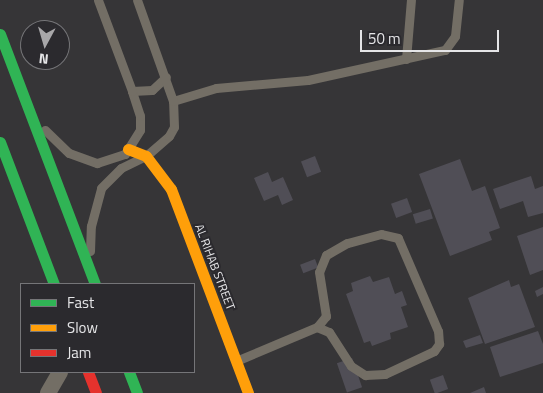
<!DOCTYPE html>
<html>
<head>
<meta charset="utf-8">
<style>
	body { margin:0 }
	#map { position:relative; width:543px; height:393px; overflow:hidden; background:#363537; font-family:"Titillium Web",sans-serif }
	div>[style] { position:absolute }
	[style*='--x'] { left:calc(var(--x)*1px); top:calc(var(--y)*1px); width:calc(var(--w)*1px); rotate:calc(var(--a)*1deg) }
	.building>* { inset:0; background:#504e56; transform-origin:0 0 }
	.lane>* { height:9px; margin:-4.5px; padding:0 4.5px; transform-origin:4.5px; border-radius:4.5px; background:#736e65 }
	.street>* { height:16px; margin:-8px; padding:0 8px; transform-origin:8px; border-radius:8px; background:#736e65 }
	.fast>* { height:11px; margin:-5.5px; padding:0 5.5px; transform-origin:5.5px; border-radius:5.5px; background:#30b455 }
	.slow>* { height:11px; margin:-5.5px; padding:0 5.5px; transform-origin:5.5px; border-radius:5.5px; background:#ff9f0a }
	.jam>* { height:11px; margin:-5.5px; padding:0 5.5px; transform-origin:5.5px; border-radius:5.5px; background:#e5322d }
	span { translate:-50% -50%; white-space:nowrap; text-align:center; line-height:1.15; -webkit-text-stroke:4px #2b2a2e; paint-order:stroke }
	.street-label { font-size:12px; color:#e5e5e7 }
	.legend { position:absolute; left:20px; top:283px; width:175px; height:90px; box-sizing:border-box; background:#2b2a2e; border:1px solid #757578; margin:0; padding:6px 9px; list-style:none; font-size:15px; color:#e5e5e7 }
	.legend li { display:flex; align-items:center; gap:10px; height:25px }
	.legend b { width:25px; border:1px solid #757578 }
	.north { position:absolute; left:20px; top:20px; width:50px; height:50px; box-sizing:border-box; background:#2b2a2e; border:1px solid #757578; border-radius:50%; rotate:186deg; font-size:14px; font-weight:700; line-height:20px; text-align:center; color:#e5e5e7 }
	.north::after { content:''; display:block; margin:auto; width:18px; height:22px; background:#a8a7a9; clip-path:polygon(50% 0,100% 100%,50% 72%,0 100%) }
	.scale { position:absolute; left:360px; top:30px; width:139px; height:22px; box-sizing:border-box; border:2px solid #e5e5e7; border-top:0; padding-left:6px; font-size:15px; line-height:18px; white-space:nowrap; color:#e5e5e7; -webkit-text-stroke:4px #2b2a2e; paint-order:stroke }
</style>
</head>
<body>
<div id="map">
	<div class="building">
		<i style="left:315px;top:156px;width:17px;height:15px;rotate:69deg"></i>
		<i style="clip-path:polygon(460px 159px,472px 191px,485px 186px,500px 228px,489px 232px,492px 240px,450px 256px,419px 174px)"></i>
		<i style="clip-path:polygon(268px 172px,272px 182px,283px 177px,293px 200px,282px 205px,278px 195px,264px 201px,254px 178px)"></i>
		<i style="clip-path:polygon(531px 176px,535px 189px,543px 186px,543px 213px,528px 217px,523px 201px,500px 209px,493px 189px)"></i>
		<i style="left:407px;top:198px;width:15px;height:17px;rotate:70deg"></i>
		<i style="left:430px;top:209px;width:10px;height:18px;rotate:73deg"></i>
		<i style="clip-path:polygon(543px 227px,543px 270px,530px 275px,517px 236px)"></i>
		<i style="left:315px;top:259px;width:9px;height:16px;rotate:69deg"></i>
		<i style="clip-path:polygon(370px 276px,373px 282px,389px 277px,395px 294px,402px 291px,407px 305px,401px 307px,408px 327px,390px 333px,391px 339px,372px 346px,370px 341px,364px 343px,346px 294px,353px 291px,351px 283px)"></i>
		<i style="clip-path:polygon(509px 280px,511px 287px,519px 284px,535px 327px,485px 344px,468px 298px)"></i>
		<i style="clip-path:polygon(543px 287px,543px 294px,537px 297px,535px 291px)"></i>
		<i style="clip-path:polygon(538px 331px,543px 344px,543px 363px,500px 377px,490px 347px)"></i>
		<i style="clip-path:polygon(480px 335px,483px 343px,466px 348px,463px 341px)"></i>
		<i style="left:352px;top:358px;width:31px;height:16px;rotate:71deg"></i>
		<i style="left:443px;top:375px;width:15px;height:14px;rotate:70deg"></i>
		<i style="clip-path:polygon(484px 387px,486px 393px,470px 393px)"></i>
	</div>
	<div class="lane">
		<i style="--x:406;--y:59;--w:59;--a:-85.2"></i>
		<i style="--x:132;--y:91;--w:20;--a:-3"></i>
		<i style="--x:152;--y:90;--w:19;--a:-43"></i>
		<i style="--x:173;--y:101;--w:45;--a:-16.8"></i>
		<i style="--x:216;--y:88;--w:92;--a:-5"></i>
		<i style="--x:308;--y:80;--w:140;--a:-12.4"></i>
		<i style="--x:445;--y:50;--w:17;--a:-54"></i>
		<i style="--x:455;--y:36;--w:36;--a:-84"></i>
		<i style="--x:45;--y:130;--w:33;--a:44"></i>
		<i style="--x:69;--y:153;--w:30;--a:20"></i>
		<i style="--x:97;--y:163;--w:29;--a:-18"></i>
		<i style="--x:125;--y:154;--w:28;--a:-58"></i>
		<i style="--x:140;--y:130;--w:14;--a:-90"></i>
		<i style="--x:140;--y:116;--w:26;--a:-108"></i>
		<i style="--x:132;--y:91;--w:97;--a:-110.5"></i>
		<i style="--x:90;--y:251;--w:25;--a:-88"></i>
		<i style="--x:91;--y:226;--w:39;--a:-75"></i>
		<i style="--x:101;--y:188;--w:28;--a:-45"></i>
		<i style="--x:121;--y:168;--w:28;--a:-26"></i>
		<i style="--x:146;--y:156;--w:30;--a:-41"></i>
		<i style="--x:169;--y:136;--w:10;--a:-61"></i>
		<i style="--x:174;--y:127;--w:26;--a:-92"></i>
		<i style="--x:173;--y:101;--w:107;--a:-109.6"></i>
		<i style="--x:236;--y:361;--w:88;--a:-22.8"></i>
		<i style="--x:317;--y:327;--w:13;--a:23"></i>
		<i style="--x:329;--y:332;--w:40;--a:57.1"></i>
		<i style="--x:351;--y:366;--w:17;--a:33"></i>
		<i style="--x:365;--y:375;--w:20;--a:-3"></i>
		<i style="--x:385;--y:374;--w:54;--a:-25.1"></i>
		<i style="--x:434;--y:351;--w:9;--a:-54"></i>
		<i style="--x:439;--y:344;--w:13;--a:-94"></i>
		<i style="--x:438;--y:331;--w:101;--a:-113.3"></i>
		<i style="--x:398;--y:238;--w:17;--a:-167"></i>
		<i style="--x:381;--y:234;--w:35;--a:165"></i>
		<i style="--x:347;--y:243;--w:24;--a:150"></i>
		<i style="--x:326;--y:255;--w:18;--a:112"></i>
		<i style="--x:319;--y:272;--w:45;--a:81"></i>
		<i style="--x:326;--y:316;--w:14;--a:129"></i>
	</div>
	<div class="street">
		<i style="--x:48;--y:393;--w:24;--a:-60"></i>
	</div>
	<div class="fast">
		<i style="--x:0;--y:34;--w:267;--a:69.2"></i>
		<i style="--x:0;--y:142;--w:152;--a:69.2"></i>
		<i style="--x:129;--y:372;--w:22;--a:69"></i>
	</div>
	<div class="slow">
		<i style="--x:128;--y:149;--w:19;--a:21"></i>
		<i style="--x:146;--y:156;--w:41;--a:52.9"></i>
		<i style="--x:171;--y:189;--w:218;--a:69.3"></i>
	</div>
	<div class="jam">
		<i style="--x:88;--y:372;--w:22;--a:69"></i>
	</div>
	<div class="street-label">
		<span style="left:215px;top:267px;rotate:69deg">AL RIHAB STREET</span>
	</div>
	<ul class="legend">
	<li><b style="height:6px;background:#30b455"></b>Fast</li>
	<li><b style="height:6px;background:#ff9f0a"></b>Slow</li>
	<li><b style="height:6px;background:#e5322d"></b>Jam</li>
	</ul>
	<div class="north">N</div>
	<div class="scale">50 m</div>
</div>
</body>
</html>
